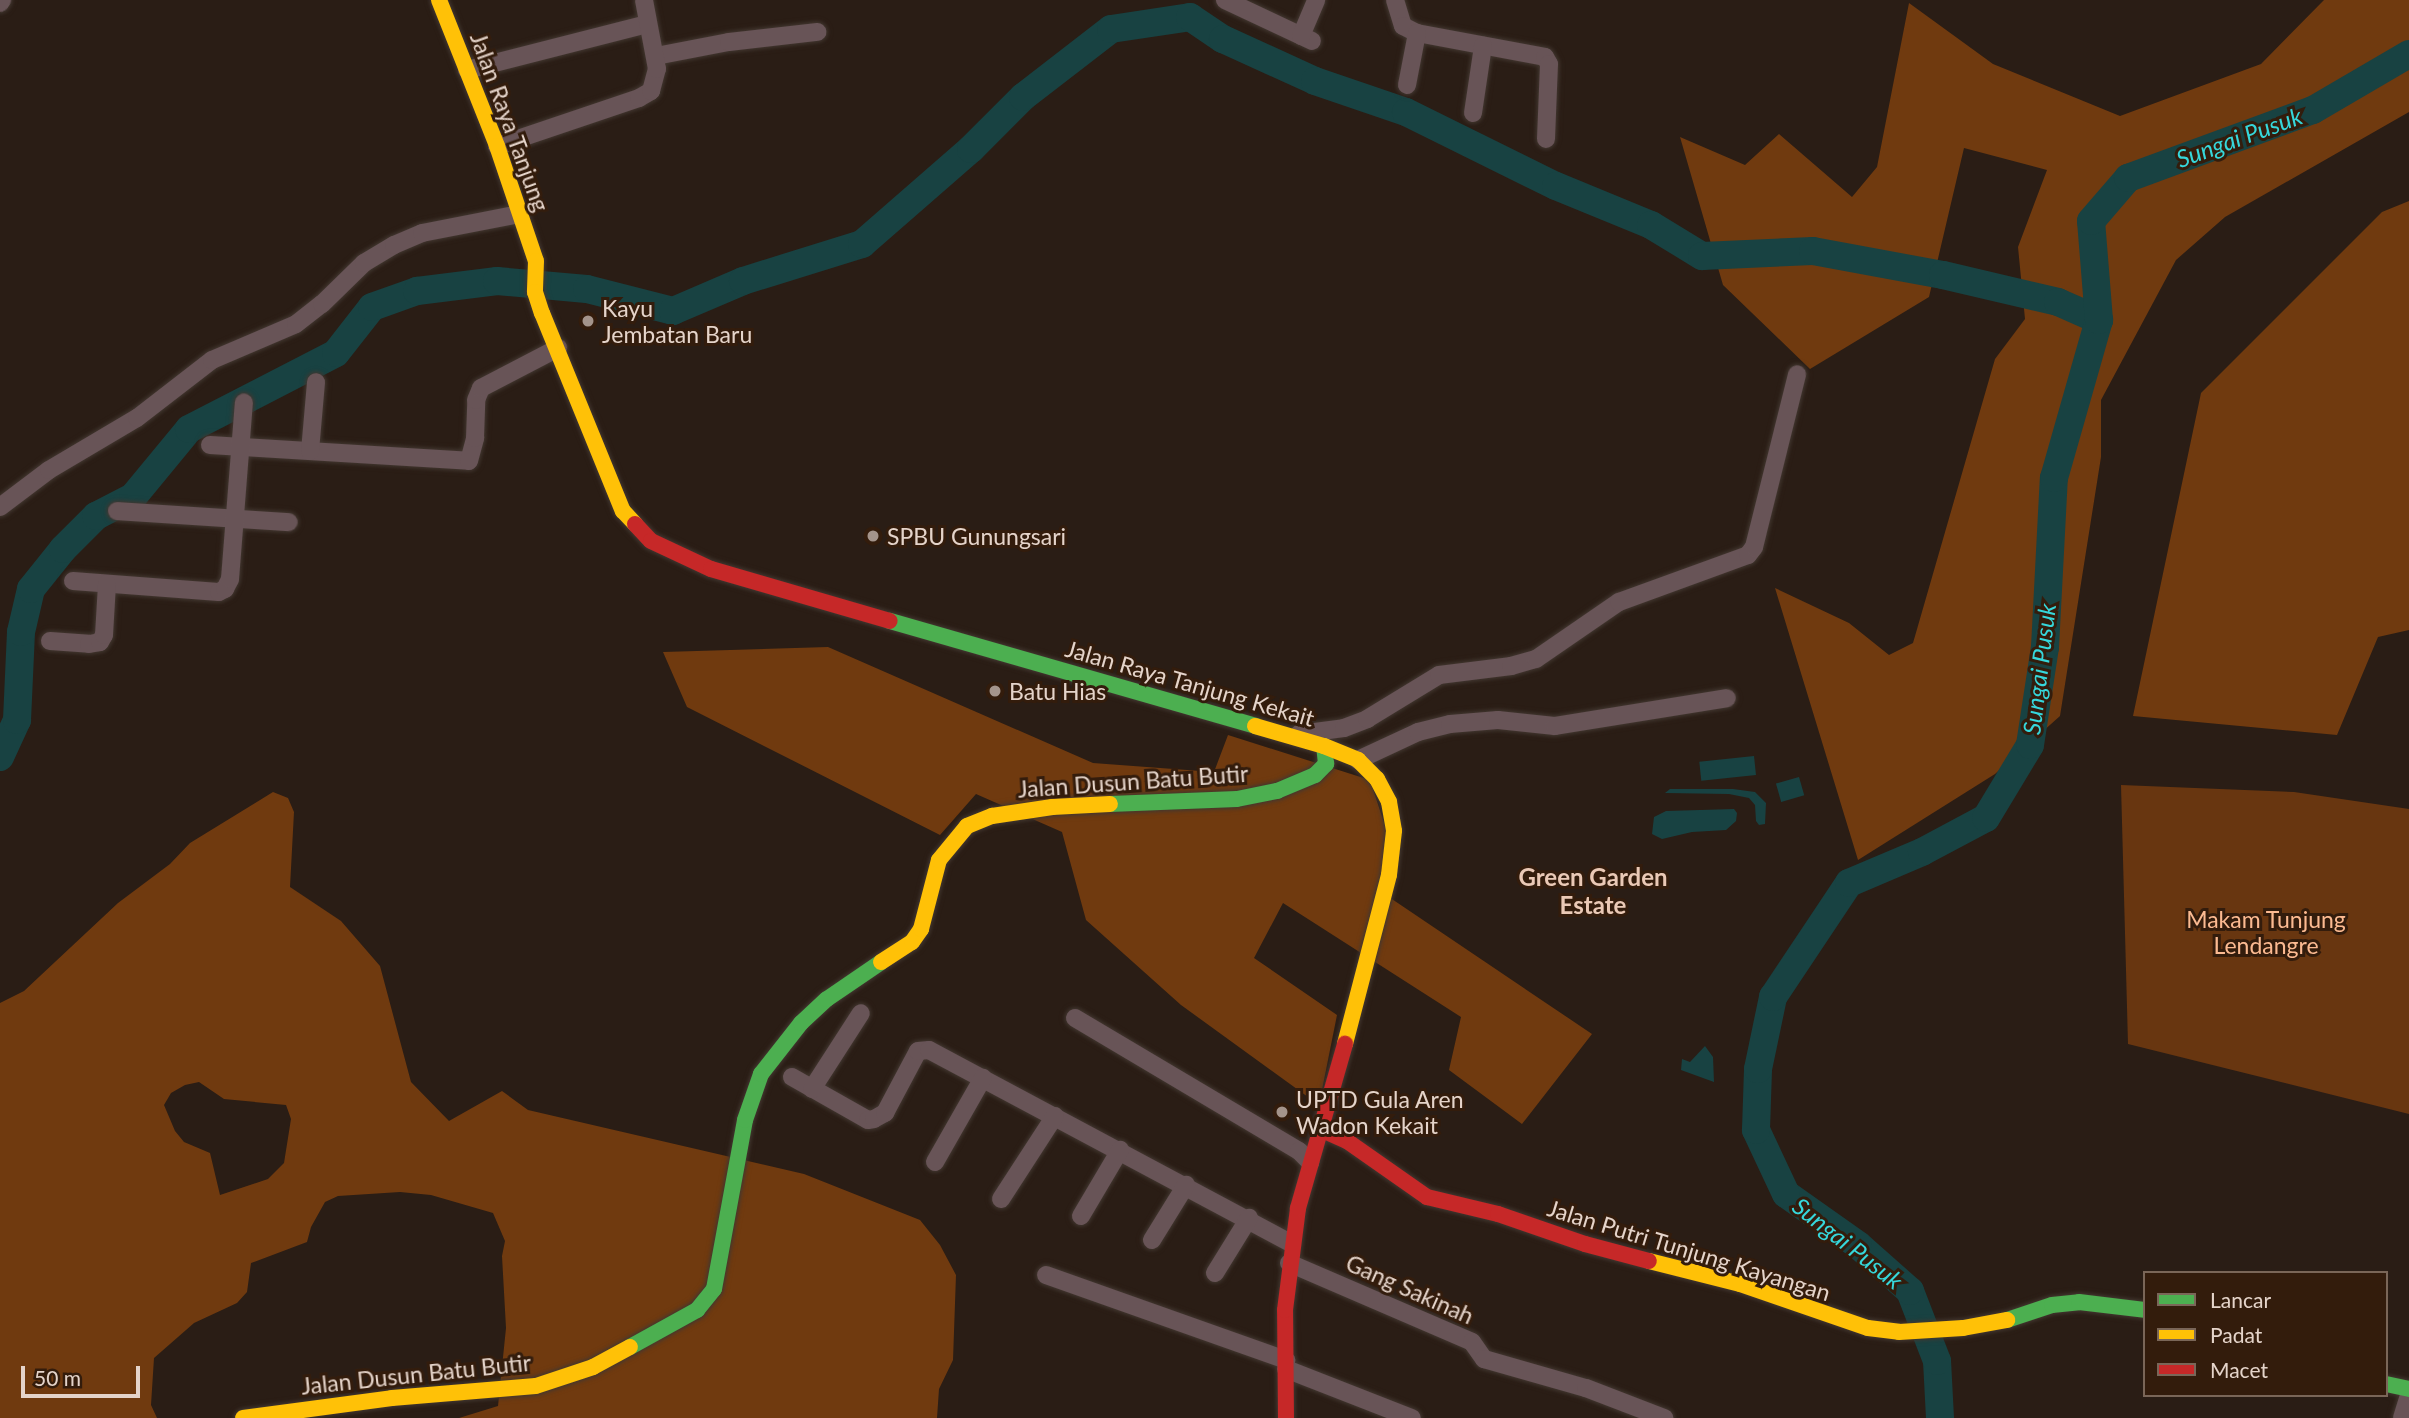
<!DOCTYPE html>
<html>
<head>
<meta charset="utf-8">
<style>
	body { margin:0 }
	#map { position:relative; width:2409px; height:1418px; overflow:hidden; background:#2a1d15; font-family:Lato,sans-serif }
	div>[style] { position:absolute }
	[style*='--x'] { left:calc(var(--x)*1px); top:calc(var(--y)*1px); width:calc(var(--w)*1px); rotate:calc(var(--a)*1deg) }
	.green>* { inset:0; background:#683610 }
	.forest>* { inset:0; background:#703a0f }
	.water>* { inset:0; background:#184242; transform-origin:0 0 }
	.river>* { height:28px; margin:-14px; padding:0 14px; transform-origin:14px; border-radius:14px; background:#184242 }
	.roads { filter:drop-shadow(0 0 2px #423730) drop-shadow(0 0 2px #423730) }
	.street>* { height:18px; margin:-9px; padding:0 9px; transform-origin:9px; border-radius:9px; background:#685457 }
	.fast>* { height:16px; margin:-8px; padding:0 8px; transform-origin:8px; border-radius:8px; background:#4caf50 }
	.slow>* { height:16px; margin:-8px; padding:0 8px; transform-origin:8px; border-radius:8px; background:#ffc107 }
	.jam>* { height:16px; margin:-8px; padding:0 8px; transform-origin:8px; border-radius:8px; background:#c62828 }
	.dots>* { width:19px; height:19px; translate:-50% -50%; box-sizing:border-box; border:4px solid #331c0c; border-radius:50% }
	span { translate:-50% -50%; white-space:nowrap; text-align:center; line-height:1.15; -webkit-text-stroke:6px #331c0c; paint-order:stroke }
	.street-label { font-size:23px; color:#e5d4ca }
	.poi-label { font-size:23px; color:#e5d4ca }
	.left { translate:0 -50%; text-align:left }
	.park-label { font-size:23px; color:#fcba91 }
	.water-label { font-size:24px; color:#36d7db; font-style:italic }
	.neighbourhood-label { font-size:24px; color:#eac9b6; font-weight:700 }
	.legend { position:absolute; left:2143px; top:1271px; width:245px; height:126px; box-sizing:border-box; background:#331c0c; border:2px solid #7a6658; margin:0; padding:9px 12px; list-style:none; font-size:21px; color:#e5d4ca }
	.legend li { display:flex; align-items:center; gap:14px; height:35px }
	.legend b { width:35px; border:2px solid #7a6658 }
	.scale { position:absolute; left:21px; top:1366px; width:119px; height:32px; box-sizing:border-box; border:4px solid #e5d4ca; border-top:0; padding-left:9px; font-size:21px; line-height:24px; white-space:nowrap; color:#e5d4ca; -webkit-text-stroke:5px #331c0c; paint-order:stroke }
</style>
</head>
<body>
<div id="map">
	<div class="green">
		<i style="clip-path:polygon(2121px 785px,2294px 792px,2409px 809px,2409px 1114px,2128px 1044px)"></i>
	</div>
	<div class="forest">
		<i style="clip-path:polygon(2324px 0,2409px 0,2409px 112px,2225px 217px,2176px 260px,2101px 400px,2101px 457px,2060px 716px,1995px 774px,1858px 860px,1775px 588px,1849px 623px,1889px 655px,1913px 643px,1995px 359px,2025px 319px,2018px 247px,2047px 170px,1964px 148px,1929px 297px,1810px 369px,1723px 285px,1680px 137px,1745px 165px,1779px 134px,1852px 197px,1877px 167px,1909px 3px,1993px 64px,2120px 116px,2261px 64px)"></i>
		<i style="clip-path:polygon(2409px 201px,2409px 630px,2378px 637px,2337px 735px,2133px 716px,2201px 393px,2382px 212px)"></i>
		<i style="clip-path:polygon(828px 647px,1093px 763px,1214px 772px,1228px 735px,1370px 780px,1392px 847px,1380px 891px,1592px 1034px,1522px 1124px,1449px 1070px,1461px 1017px,1283px 903px,1254px 958px,1337px 1015px,1319px 1105px,1181px 1005px,1086px 920px,1062px 832px,976px 794px,940px 835px,687px 707px,663px 652px)"></i>
		<i style="clip-path:polygon(evenodd,273px 792px,288px 798px,294px 812px,290px 887px,341px 921px,380px 966px,411px 1082px,449px 1121px,502px 1091px,528px 1110px,804px 1174px,920px 1220px,940px 1245px,956px 1275px,953px 1360px,939px 1389px,937px 1418px,459px 1418px,498px 1406px,506px 1328px,502px 1256px,505px 1241px,493px 1213px,431px 1195px,400px 1192px,338px 1196px,325px 1202px,311px 1227px,307px 1242px,251px 1263px,247px 1292px,237px 1303px,194px 1323px,154px 1358px,151px 1405px,157px 1418px,0 1418px,0 1003px,24px 991px,118px 903px,170px 864px,190px 843px,273px 792px,199px 1082px,224px 1099px,286px 1105px,291px 1119px,284px 1163px,268px 1179px,220px 1195px,210px 1153px,184px 1142px,175px 1131px,164px 1105px,171px 1093px,185px 1085px,199px 1082px)"></i>
	</div>
	<div class="water">
		<i style="left:1754px;top:756px;width:19px;height:55px;rotate:84deg"></i>
		<i style="left:1799px;top:777px;width:19px;height:24px;rotate:74deg"></i>
		<i style="clip-path:polygon(1670px 789px,1733px 789px,1755px 792px,1766px 803px,1765px 824px,1759px 825px,1756px 821px,1755px 805px,1749px 798px,1729px 794px,1665px 793px)"></i>
		<i style="clip-path:polygon(1734px 809px,1737px 813px,1736px 821px,1726px 830px,1692px 832px,1662px 839px,1652px 834px,1654px 817px,1666px 811px)"></i>
		<i style="clip-path:polygon(1705px 1046px,1713px 1057px,1714px 1082px,1681px 1070px,1682px 1059px,1690px 1062px)"></i>
	</div>
	<div class="river">
		<i style="--x:0;--y:757;--w:41;--a:-65.3"></i>
		<i style="--x:17;--y:720;--w:88;--a:-87.4"></i>
		<i style="--x:21;--y:632;--w:44;--a:-76.9"></i>
		<i style="--x:31;--y:589;--w:51;--a:-51.3"></i>
		<i style="--x:63;--y:549;--w:47;--a:-45"></i>
		<i style="--x:96;--y:516;--w:42;--a:-27.2"></i>
		<i style="--x:133;--y:497;--w:88;--a:-50.5"></i>
		<i style="--x:189;--y:429;--w:165;--a:-27.3"></i>
		<i style="--x:336;--y:353;--w:58;--a:-52"></i>
		<i style="--x:372;--y:307;--w:48;--a:-19.6"></i>
		<i style="--x:417;--y:291;--w:81;--a:-7.1"></i>
		<i style="--x:497;--y:281;--w:90;--a:5.1"></i>
		<i style="--x:587;--y:289;--w:89;--a:14.3"></i>
		<i style="--x:673;--y:311;--w:76;--a:-23.2"></i>
		<i style="--x:743;--y:281;--w:125;--a:-17.3"></i>
		<i style="--x:862;--y:244;--w:145;--a:-41.1"></i>
		<i style="--x:971;--y:149;--w:74;--a:-45"></i>
		<i style="--x:1023;--y:97;--w:111;--a:-37.7"></i>
		<i style="--x:1111;--y:29;--w:80;--a:-8.6"></i>
		<i style="--x:1190;--y:17;--w:40;--a:34"></i>
		<i style="--x:1223;--y:39;--w:101;--a:24.5"></i>
		<i style="--x:1315;--y:81;--w:96;--a:18.8"></i>
		<i style="--x:1406;--y:112;--w:167;--a:26.3"></i>
		<i style="--x:1556;--y:186;--w:103;--a:22.3"></i>
		<i style="--x:1651;--y:225;--w:60;--a:31.3"></i>
		<i style="--x:1702;--y:256;--w:111;--a:-2.6"></i>
		<i style="--x:1813;--y:251;--w:132;--a:10.5"></i>
		<i style="--x:1943;--y:275;--w:118;--a:13.2"></i>
		<i style="--x:2058;--y:302;--w:45;--a:23.7"></i>
		<i style="--x:1940;--y:1418;--w:57;--a:-93"></i>
		<i style="--x:1937;--y:1361;--w:75;--a:-111.1"></i>
		<i style="--x:1910;--y:1291;--w:69;--a:-138.5"></i>
		<i style="--x:1858;--y:1245;--w:88;--a:-144.7"></i>
		<i style="--x:1786;--y:1194;--w:71;--a:-115.1"></i>
		<i style="--x:1756;--y:1130;--w:61;--a:-88.1"></i>
		<i style="--x:1758;--y:1069;--w:74;--a:-78.2"></i>
		<i style="--x:1773;--y:997;--w:137;--a:-56.3"></i>
		<i style="--x:1849;--y:883;--w:79;--a:-23"></i>
		<i style="--x:1922;--y:852;--w:72;--a:-28"></i>
		<i style="--x:1986;--y:818;--w:85;--a:-58.9"></i>
		<i style="--x:2030;--y:745;--w:99;--a:-81.3"></i>
		<i style="--x:2045;--y:647;--w:169;--a:-87"></i>
		<i style="--x:2054;--y:478;--w:164;--a:-74.1"></i>
		<i style="--x:2099;--y:320;--w:99;--a:-94.6"></i>
		<i style="--x:2091;--y:221;--w:57;--a:-49.3"></i>
		<i style="--x:2128;--y:178;--w:197;--a:-20.2"></i>
		<i style="--x:2313;--y:110;--w:111;--a:-30.3"></i>
	</div>
	<div class="roads">
		<div class="street">
			<i style="--x:1225;--y:0;--w:96;--a:25.2"></i>
			<i style="--x:1395;--y:0;--w:27;--a:73"></i>
			<i style="--x:1403;--y:26;--w:16;--a:27"></i>
			<i style="--x:1417;--y:33;--w:130;--a:10.6"></i>
			<i style="--x:1545;--y:57;--w:8;--a:60"></i>
			<i style="--x:1549;--y:64;--w:75;--a:92.3"></i>
			<i style="--x:0;--y:3;--w:4;--a:-56"></i>
			<i style="--x:1301;--y:36;--w:39;--a:-67"></i>
			<i style="--x:656;--y:56;--w:74;--a:-10.9"></i>
			<i style="--x:729;--y:42;--w:89;--a:-6.5"></i>
			<i style="--x:467;--y:70;--w:186;--a:-14.3"></i>
			<i style="--x:1407;--y:85;--w:53;--a:-79.1"></i>
			<i style="--x:1473;--y:113;--w:68;--a:-81.5"></i>
			<i style="--x:497;--y:146;--w:150;--a:-18.7"></i>
			<i style="--x:639;--y:98;--w:14;--a:-30"></i>
			<i style="--x:651;--y:91;--w:23;--a:-75"></i>
			<i style="--x:657;--y:69;--w:70;--a:-100.7"></i>
			<i style="--x:210;--y:445;--w:259;--a:3.5"></i>
			<i style="--x:469;--y:461;--w:24;--a:-75"></i>
			<i style="--x:475;--y:438;--w:38;--a:-88"></i>
			<i style="--x:476;--y:400;--w:13;--a:-67"></i>
			<i style="--x:481;--y:388;--w:87;--a:-27.5"></i>
			<i style="--x:310;--y:451;--w:69;--a:-85"></i>
			<i style="--x:0;--y:507;--w:61;--a:-37.1"></i>
			<i style="--x:49;--y:470;--w:102;--a:-30.6"></i>
			<i style="--x:137;--y:418;--w:95;--a:-37.7"></i>
			<i style="--x:212;--y:360;--w:91;--a:-23.2"></i>
			<i style="--x:296;--y:324;--w:33;--a:-38"></i>
			<i style="--x:322;--y:304;--w:59;--a:-44.3"></i>
			<i style="--x:364;--y:263;--w:35;--a:-31"></i>
			<i style="--x:394;--y:245;--w:30;--a:-23"></i>
			<i style="--x:422;--y:233;--w:100;--a:-11"></i>
			<i style="--x:117;--y:511;--w:172;--a:3.7"></i>
			<i style="--x:73;--y:581;--w:146;--a:4.3"></i>
			<i style="--x:219;--y:592;--w:7;--a:-27"></i>
			<i style="--x:225;--y:589;--w:11;--a:-63"></i>
			<i style="--x:230;--y:579;--w:177;--a:-85.5"></i>
			<i style="--x:50;--y:641;--w:39;--a:4"></i>
			<i style="--x:89;--y:644;--w:11;--a:-10"></i>
			<i style="--x:100;--y:642;--w:8;--a:-60"></i>
			<i style="--x:104;--y:635;--w:51;--a:-86.6"></i>
			<i style="--x:1299;--y:734;--w:45;--a:-7.6"></i>
			<i style="--x:1344;--y:728;--w:25;--a:-21"></i>
			<i style="--x:1367;--y:719;--w:84;--a:-31.4"></i>
			<i style="--x:1439;--y:675;--w:73;--a:-7.1"></i>
			<i style="--x:1511;--y:666;--w:26;--a:-16"></i>
			<i style="--x:1536;--y:659;--w:101;--a:-34.5"></i>
			<i style="--x:1619;--y:602;--w:137;--a:-20"></i>
			<i style="--x:1748;--y:555;--w:10;--a:-53"></i>
			<i style="--x:1754;--y:547;--w:178;--a:-76"></i>
			<i style="--x:1358;--y:760;--w:66;--a:-25"></i>
			<i style="--x:1418;--y:732;--w:33;--a:-14"></i>
			<i style="--x:1450;--y:724;--w:48;--a:-4.8"></i>
			<i style="--x:1498;--y:720;--w:57;--a:6"></i>
			<i style="--x:1555;--y:726;--w:174;--a:-9.2"></i>
			<i style="--x:1075;--y:1018;--w:261;--a:30.7"></i>
			<i style="--x:1299;--y:1151;--w:16;--a:45"></i>
			<i style="--x:792;--y:1077;--w:87;--a:29.5"></i>
			<i style="--x:868;--y:1120;--w:6;--a:-9"></i>
			<i style="--x:874;--y:1119;--w:13;--a:-29"></i>
			<i style="--x:885;--y:1113;--w:70;--a:-62"></i>
			<i style="--x:918;--y:1051;--w:11;--a:-5"></i>
			<i style="--x:929;--y:1050;--w:410;--a:28.1"></i>
			<i style="--x:812;--y:1089;--w:90;--a:-57.2"></i>
			<i style="--x:935;--y:1162;--w:97;--a:-60.3"></i>
			<i style="--x:1001;--y:1199;--w:99;--a:-57"></i>
			<i style="--x:1081;--y:1216;--w:77;--a:-59.4"></i>
			<i style="--x:1152;--y:1240;--w:65;--a:-58.3"></i>
			<i style="--x:1289;--y:1263;--w:199;--a:23.3"></i>
			<i style="--x:1472;--y:1342;--w:21;--a:55"></i>
			<i style="--x:1484;--y:1359;--w:106;--a:15.9"></i>
			<i style="--x:1586;--y:1388;--w:84;--a:21"></i>
			<i style="--x:1215;--y:1273;--w:65;--a:-58.3"></i>
			<i style="--x:1046;--y:1275;--w:255;--a:19.5"></i>
			<i style="--x:1286;--y:1369;--w:135;--a:21.3"></i>
			<i style="--x:2402;--y:1418;--w:24;--a:-73"></i>
		</div>
		<div class="fast">
			<i style="--x:890;--y:621;--w:380;--a:16"></i>
			<i style="--x:1110;--y:804;--w:127;--a:-2.3"></i>
			<i style="--x:1237;--y:799;--w:41;--a:-11.3"></i>
			<i style="--x:1277;--y:791;--w:41;--a:-22.8"></i>
			<i style="--x:1315;--y:775;--w:16;--a:-45"></i>
			<i style="--x:1326;--y:764;--w:18;--a:-96"></i>
			<i style="--x:2007;--y:1320;--w:47;--a:-18.4"></i>
			<i style="--x:2052;--y:1305;--w:27;--a:-6"></i>
			<i style="--x:2079;--y:1302;--w:66;--a:6.9"></i>
			<i style="--x:630;--y:1347;--w:77;--a:-28.9"></i>
			<i style="--x:697;--y:1310;--w:27;--a:-51"></i>
			<i style="--x:714;--y:1289;--w:172;--a:-79.6"></i>
			<i style="--x:745;--y:1120;--w:49;--a:-70.8"></i>
			<i style="--x:761;--y:1074;--w:65;--a:-51.9"></i>
			<i style="--x:801;--y:1023;--w:35;--a:-43"></i>
			<i style="--x:827;--y:999;--w:65;--a:-34.4"></i>
			<i style="--x:2386;--y:1384;--w:24;--a:12"></i>
		</div>
		<div class="slow">
			<i style="--x:439;--y:0;--w:157;--a:68.3"></i>
			<i style="--x:497;--y:146;--w:121;--a:71.3"></i>
			<i style="--x:536;--y:261;--w:31;--a:92"></i>
			<i style="--x:535;--y:292;--w:22;--a:72"></i>
			<i style="--x:542;--y:313;--w:214;--a:67.8"></i>
			<i style="--x:623;--y:511;--w:18;--a:47"></i>
			<i style="--x:1255;--y:726;--w:72;--a:16.2"></i>
			<i style="--x:1324;--y:746;--w:37;--a:22"></i>
			<i style="--x:1358;--y:760;--w:27;--a:45"></i>
			<i style="--x:1377;--y:779;--w:26;--a:62"></i>
			<i style="--x:1389;--y:802;--w:29;--a:80"></i>
			<i style="--x:1394;--y:831;--w:44;--a:96.5"></i>
			<i style="--x:1389;--y:875;--w:175;--a:104.6"></i>
			<i style="--x:881;--y:962;--w:37;--a:-33"></i>
			<i style="--x:912;--y:942;--w:16;--a:-55"></i>
			<i style="--x:921;--y:929;--w:71;--a:-75.4"></i>
			<i style="--x:939;--y:860;--w:44;--a:-50.5"></i>
			<i style="--x:967;--y:826;--w:27;--a:-22"></i>
			<i style="--x:992;--y:816;--w:61;--a:-8.5"></i>
			<i style="--x:1052;--y:807;--w:58;--a:-3"></i>
			<i style="--x:1649;--y:1261;--w:94;--a:14.2"></i>
			<i style="--x:1740;--y:1284;--w:135;--a:19"></i>
			<i style="--x:1868;--y:1328;--w:31;--a:7"></i>
			<i style="--x:1899;--y:1332;--w:64;--a:-3.6"></i>
			<i style="--x:1963;--y:1328;--w:45;--a:-10.3"></i>
			<i style="--x:243;--y:1418;--w:150;--a:-7.6"></i>
			<i style="--x:392;--y:1398;--w:144;--a:-4.8"></i>
			<i style="--x:536;--y:1386;--w:60;--a:-18.4"></i>
			<i style="--x:593;--y:1367;--w:42;--a:-28.4"></i>
		</div>
		<div class="jam">
			<i style="--x:635;--y:524;--w:23;--a:47"></i>
			<i style="--x:651;--y:541;--w:66;--a:25"></i>
			<i style="--x:711;--y:569;--w:186;--a:16.2"></i>
			<i style="--x:1322;--y:1130;--w:27;--a:24"></i>
			<i style="--x:1347;--y:1141;--w:98;--a:35"></i>
			<i style="--x:1427;--y:1197;--w:73;--a:13.5"></i>
			<i style="--x:1498;--y:1214;--w:92;--a:19"></i>
			<i style="--x:1585;--y:1244;--w:66;--a:14.9"></i>
			<i style="--x:1286;--y:1418;--w:108;--a:-90.5"></i>
			<i style="--x:1285;--y:1310;--w:103;--a:-82.7"></i>
			<i style="--x:1298;--y:1208;--w:171;--a:-74"></i>
		</div>
	</div>
	<div class="dots">
		<i style="left:588px;top:321px;background:#a4948b"></i>
		<i style="left:873px;top:536px;background:#a4948b"></i>
		<i style="left:995px;top:691px;background:#a4948b"></i>
		<i style="left:1282px;top:1112px;background:#a4948b"></i>
	</div>
	<div class="street-label">
		<span style="left:510px;top:122px;rotate:70deg">Jalan Raya Tanjung</span>
		<span style="left:1190px;top:683px;rotate:16deg">Jalan Raya Tanjung Kekait</span>
		<span style="left:1133px;top:781px;rotate:-4deg">Jalan Dusun Batu Butir</span>
		<span style="left:1689px;top:1250px;rotate:17deg">Jalan Putri Tunjung Kayangan</span>
		<span style="left:1410px;top:1289px;rotate:24deg">Gang Sakinah</span>
		<span style="left:416px;top:1374px;rotate:-6deg">Jalan Dusun Batu Butir</span>
	</div>
	<div class="poi-label">
		<span class="left" style="left:602px;top:321px">Kayu<br>Jembatan Baru</span>
		<span class="left" style="left:887px;top:536px">SPBU Gunungsari</span>
		<span class="left" style="left:1009px;top:691px">Batu Hias</span>
		<span class="left" style="left:1296px;top:1112px">UPTD Gula Aren<br>Wadon Kekait</span>
	</div>
	<div class="park-label">
		<span style="left:2266px;top:932px">Makam Tunjung<br>Lendangre</span>
	</div>
	<div class="water-label">
		<span style="left:2239px;top:137px;rotate:-20deg">Sungai Pusuk</span>
		<span style="left:2039px;top:669px;rotate:-83deg">Sungai Pusuk</span>
		<span style="left:1848px;top:1243px;rotate:38deg">Sungai Pusuk</span>
	</div>
	<div class="neighbourhood-label">
		<span style="left:1593px;top:891px">Green Garden<br>Estate</span>
	</div>
	<ul class="legend">
	<li><b style="height:9px;background:#4caf50"></b>Lancar</li>
	<li><b style="height:9px;background:#ffc107"></b>Padat</li>
	<li><b style="height:9px;background:#c62828"></b>Macet</li>
	</ul>
	<div class="scale">50 m</div>
</div>
</body>
</html>
